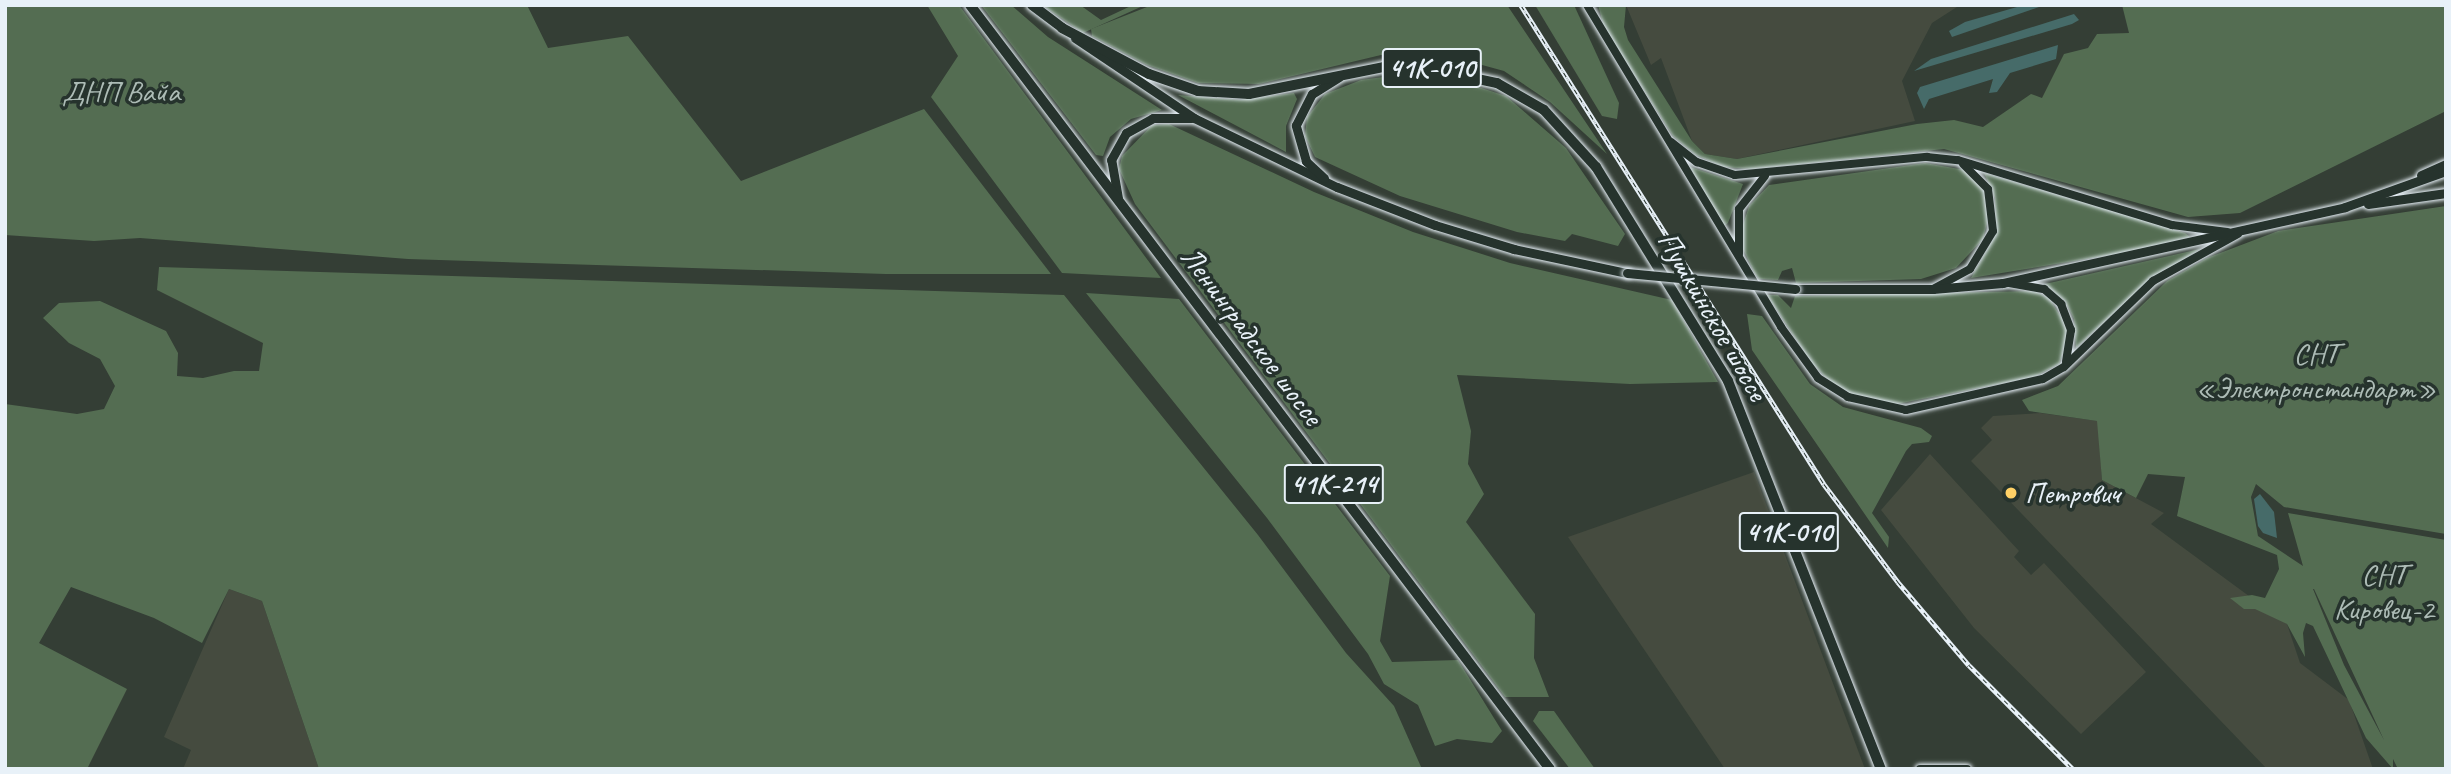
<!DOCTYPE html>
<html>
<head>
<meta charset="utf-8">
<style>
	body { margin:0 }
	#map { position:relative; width:2451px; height:774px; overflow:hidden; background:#343e35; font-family:Caveat,sans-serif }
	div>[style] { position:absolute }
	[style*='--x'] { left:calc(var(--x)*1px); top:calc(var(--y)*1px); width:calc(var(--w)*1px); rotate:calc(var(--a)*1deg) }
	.built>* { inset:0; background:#454b3f }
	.green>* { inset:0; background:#546d52 }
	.water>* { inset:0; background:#466b69 }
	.roads { filter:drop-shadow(0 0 2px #e8f1f8) drop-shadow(0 0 2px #e8f1f8) }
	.tertiary>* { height:8px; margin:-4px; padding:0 4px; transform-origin:4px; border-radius:4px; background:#26332d }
	.secondary>* { height:9px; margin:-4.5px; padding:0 4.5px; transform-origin:4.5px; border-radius:4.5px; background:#26332d }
	.primary>* { height:10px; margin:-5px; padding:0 5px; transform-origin:5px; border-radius:5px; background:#26332d }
	.rail>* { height:4.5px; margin-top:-2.25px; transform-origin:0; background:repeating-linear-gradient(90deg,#26332d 0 5px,#e8f1f8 0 10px); box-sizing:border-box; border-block:2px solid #e8f1f8 }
	.bridges { filter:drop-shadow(0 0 2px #e8f1f8) drop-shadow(0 0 2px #e8f1f8) }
	.secondary-bridge>* { height:9px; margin:-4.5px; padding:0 4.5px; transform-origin:4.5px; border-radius:4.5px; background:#26332d }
	.dots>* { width:19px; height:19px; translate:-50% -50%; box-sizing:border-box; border:4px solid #26332d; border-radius:50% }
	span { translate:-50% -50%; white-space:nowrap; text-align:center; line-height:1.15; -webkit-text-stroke:7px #26332d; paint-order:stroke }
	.shield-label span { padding:2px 5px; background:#26332d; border:2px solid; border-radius:5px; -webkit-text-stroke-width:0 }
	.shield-label { font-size:28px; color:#e8f1f8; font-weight:700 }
	.park-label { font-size:30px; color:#adbcb6 }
	.street-label { font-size:30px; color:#e8f1f8 }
	.poi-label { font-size:30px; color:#e8f1f8 }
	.left { translate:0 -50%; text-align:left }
	.frame { position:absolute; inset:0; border:7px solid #e8f1f8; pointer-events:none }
</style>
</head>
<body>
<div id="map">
	<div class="built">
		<i style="clip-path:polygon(1626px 5px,1960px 5px,1932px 23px,1902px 81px,1915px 121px,1737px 159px,1705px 154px,1692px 141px,1661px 58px,1651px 65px)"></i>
		<i style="clip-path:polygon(2040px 413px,2098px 421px,2102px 480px,2164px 513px,2151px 524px,2287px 624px,2300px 663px,2349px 700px,2373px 769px,2267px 769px,1971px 461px,1992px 440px,1981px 428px,1993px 416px)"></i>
		<i style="clip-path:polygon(1930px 454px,2019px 551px,2014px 557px,2031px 575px,2044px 563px,2146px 672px,2081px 734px,1974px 628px,1881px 510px)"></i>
		<i style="clip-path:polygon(1754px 472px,1865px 769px,1725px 769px,1568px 537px)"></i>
		<i style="clip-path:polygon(229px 589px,262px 601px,319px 769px,183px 769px,191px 750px,164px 737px)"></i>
	</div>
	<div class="green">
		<i style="clip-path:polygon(5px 5px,527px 5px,548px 48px,628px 36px,741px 181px,924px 109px,1051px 274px,886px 274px,408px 259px,140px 238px,94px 241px,5px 235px)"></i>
		<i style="clip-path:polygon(927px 5px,959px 5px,1161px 278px,1062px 273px,931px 97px,958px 56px)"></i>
		<i style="clip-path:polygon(981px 5px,1011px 5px,1048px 37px,1162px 110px,1131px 119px,1110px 137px,1103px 156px,1096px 155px)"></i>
		<i style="clip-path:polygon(1042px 5px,1080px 5px,1101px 20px,1133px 5px,1145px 5px,1083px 33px)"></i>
		<i style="clip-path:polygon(1152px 5px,1507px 5px,1607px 154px,1550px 102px,1504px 71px,1453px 57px,1381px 55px,1259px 84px,1198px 83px,1147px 65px,1092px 36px,1091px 29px)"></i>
		<i style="clip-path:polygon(1535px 5px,1574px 5px,1619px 103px,1617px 119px,1602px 116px)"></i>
		<i style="clip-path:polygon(1598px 5px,1626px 5px,1624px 27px,1628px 40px,1692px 141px,1705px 154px,1737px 159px,1917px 124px,1954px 120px,1983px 127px,2031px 94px,2042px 98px,2064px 54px,2088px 48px,2097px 34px,2129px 33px,2122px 5px,2446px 5px,2446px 111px,2240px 213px,2188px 217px,1944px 149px,1751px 169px,1724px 167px,1696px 155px,1673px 136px,1604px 27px)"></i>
		<i style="clip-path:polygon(1398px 75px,1472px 85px,1506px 96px,1566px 148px,1625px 234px,1618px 246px,1572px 234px,1565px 241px,1517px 232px,1400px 196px,1315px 157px,1305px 136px,1307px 117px,1325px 94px,1361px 80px)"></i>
		<i style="clip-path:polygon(1294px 93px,1297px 99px,1286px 126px,1286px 152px,1178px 95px,1240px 100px)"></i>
		<i style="clip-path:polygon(1169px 124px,1314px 192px,1413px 232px,1510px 263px,1672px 300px,1718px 382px,1630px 384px,1457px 375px,1471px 431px,1468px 464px,1484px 494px,1466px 522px,1535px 614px,1534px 658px,1549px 697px,1505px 697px,1135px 204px,1119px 169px,1122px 156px,1152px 125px)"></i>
		<i style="clip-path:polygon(1925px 163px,1965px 170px,1984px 191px,1988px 219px,1983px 239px,1956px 268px,1921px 279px,1796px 283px,1792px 268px,1782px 271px,1778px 280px,1759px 279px,1755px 274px,1742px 247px,1742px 228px,1749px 206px,1769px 185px)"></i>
		<i style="clip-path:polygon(1690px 167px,1743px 184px,1728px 223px,1724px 226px)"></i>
		<i style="clip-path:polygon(1984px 173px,2185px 233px,2190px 237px,2129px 252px,1971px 278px,1996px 234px,1995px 198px)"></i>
		<i style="clip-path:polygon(evenodd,2446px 206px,2446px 534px,2284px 507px,2256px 484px,2251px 497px,2258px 536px,2303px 566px,2288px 513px,2446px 540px,2446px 769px,2398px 769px,2393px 759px,2393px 769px,2366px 738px,2313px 626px,2306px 623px,2303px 633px,2305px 657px,2287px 624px,2255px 609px,2244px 609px,2230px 598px,2252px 595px,2265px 598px,2279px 569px,2277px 555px,2177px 516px,2185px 477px,2148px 474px,2136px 498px,2102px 480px,2097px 421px,2029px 411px,2022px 400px,2058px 386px,2167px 281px,2207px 258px,2278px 231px,2446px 206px,2313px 589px,2314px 589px,2384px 740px,2344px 665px,2313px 589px)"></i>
		<i style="clip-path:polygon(2200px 249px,2145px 284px,2076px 348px,2074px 319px,2065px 301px,2045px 284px)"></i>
		<i style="clip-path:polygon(159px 267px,1064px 295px,1258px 535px,1346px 653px,1394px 706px,1422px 769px,319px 769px,262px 601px,229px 589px,202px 643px,154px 618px,71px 587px,39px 643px,127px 689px,87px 769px,5px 769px,5px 404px,77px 414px,104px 409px,115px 386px,100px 359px,69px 343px,43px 318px,59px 303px,100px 301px,166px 331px,178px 353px,177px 376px,203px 378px,234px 371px,259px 371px,263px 343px,157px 290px)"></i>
		<i style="clip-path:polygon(2035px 291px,2049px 298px,2066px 325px,2068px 339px,2059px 364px,2034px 377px,1897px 404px,1866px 400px,1835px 387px,1811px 362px,1767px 295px,1778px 295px,1791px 308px,1795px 296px)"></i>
		<i style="clip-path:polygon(1086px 293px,1179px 299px,1390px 576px,1380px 641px,1392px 662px,1458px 660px,1502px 731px,1492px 743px,1457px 739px,1435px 746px,1418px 705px,1384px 684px,1368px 654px,1267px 518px)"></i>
		<i style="clip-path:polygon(1747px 314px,1762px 316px,1810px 384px,1843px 407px,1921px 428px,1932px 436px,1929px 442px,1912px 444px,1906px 451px,1872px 513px,1889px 537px,1888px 548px,1752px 350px)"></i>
		<i style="clip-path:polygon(1539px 711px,1554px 711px,1595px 769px,1570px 769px,1533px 721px)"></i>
	</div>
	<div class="water">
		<i style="clip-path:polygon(2017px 7px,2039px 7px,1952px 37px,1949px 31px,1965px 22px)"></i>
		<i style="clip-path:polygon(2074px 14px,2079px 20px,2072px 24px,1914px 71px,1931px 59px)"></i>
		<i style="clip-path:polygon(2058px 45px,2056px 59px,2010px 73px,1997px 92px,1989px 93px,1993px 79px,1929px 99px,1924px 109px,1917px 93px,1920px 87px)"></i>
		<i style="clip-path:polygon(2260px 494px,2274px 512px,2277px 538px,2263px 533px,2258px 526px,2254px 499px)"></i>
	</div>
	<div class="roads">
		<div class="tertiary">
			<i style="--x:1587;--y:5;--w:376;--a:58.9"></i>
			<i style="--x:1781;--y:327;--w:63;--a:54"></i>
			<i style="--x:1818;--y:378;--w:36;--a:32"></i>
			<i style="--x:1848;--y:397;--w:59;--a:12.6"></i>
			<i style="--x:1906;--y:410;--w:140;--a:-12.8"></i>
			<i style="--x:2043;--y:379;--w:24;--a:-30"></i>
			<i style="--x:2064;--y:367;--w:124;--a:-44"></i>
			<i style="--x:2153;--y:281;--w:97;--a:-28.9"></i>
			<i style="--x:1671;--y:142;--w:33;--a:38"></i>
			<i style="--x:1697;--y:162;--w:40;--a:18.9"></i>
			<i style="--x:1735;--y:175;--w:193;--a:-5.4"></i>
			<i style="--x:1927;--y:157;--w:31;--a:6"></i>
			<i style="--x:1958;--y:160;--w:224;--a:16.9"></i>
			<i style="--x:2172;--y:225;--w:56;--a:7.1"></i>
			<i style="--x:1739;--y:254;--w:45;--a:-90"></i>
			<i style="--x:1739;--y:209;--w:42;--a:-51.8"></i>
			<i style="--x:2009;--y:283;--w:36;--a:10"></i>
			<i style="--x:2044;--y:289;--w:23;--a:41"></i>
			<i style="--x:2061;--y:304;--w:28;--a:69"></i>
			<i style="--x:2071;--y:330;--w:32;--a:99"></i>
			<i style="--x:1933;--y:289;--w:42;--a:-28.4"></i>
			<i style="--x:1970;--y:269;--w:44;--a:-58.8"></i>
			<i style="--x:1993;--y:231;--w:42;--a:-96.8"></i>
			<i style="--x:1988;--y:189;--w:35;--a:-135"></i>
			<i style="--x:1920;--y:769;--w:47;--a:0"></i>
		</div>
		<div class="secondary">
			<i style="--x:1075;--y:38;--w:143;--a:33.9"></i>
			<i style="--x:1194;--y:118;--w:159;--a:25.8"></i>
			<i style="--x:1337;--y:187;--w:105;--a:21.2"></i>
			<i style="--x:1435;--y:225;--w:83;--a:16.9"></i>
			<i style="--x:1514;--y:249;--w:116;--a:12"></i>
			<i style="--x:2421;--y:175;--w:27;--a:-24"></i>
			<i style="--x:1324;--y:178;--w:25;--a:-137"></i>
			<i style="--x:1306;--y:161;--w:37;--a:-106"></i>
			<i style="--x:1296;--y:125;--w:35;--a:-63"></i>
			<i style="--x:1312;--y:94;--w:32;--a:-32"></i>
			<i style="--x:1118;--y:198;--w:39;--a:-100"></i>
			<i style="--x:1111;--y:160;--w:31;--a:-61"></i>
			<i style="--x:1126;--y:133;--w:31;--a:-29"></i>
			<i style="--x:1153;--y:118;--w:38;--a:0"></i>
			<i style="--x:2368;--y:204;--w:79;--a:-8"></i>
			<i style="--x:1795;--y:289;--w:138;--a:0"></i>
			<i style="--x:1933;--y:289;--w:70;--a:-4.9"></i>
			<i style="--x:2003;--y:283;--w:350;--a:-12.5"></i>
			<i style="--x:2345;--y:207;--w:107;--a:-19.6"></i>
		</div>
		<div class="primary">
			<i style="--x:970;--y:5;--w:959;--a:52.8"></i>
			<i style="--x:1032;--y:5;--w:38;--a:37"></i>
			<i style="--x:1062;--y:28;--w:98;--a:27.9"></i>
			<i style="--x:1149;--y:74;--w:52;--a:19.1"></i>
			<i style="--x:1198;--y:91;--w:51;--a:3.4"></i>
			<i style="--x:1249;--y:94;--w:138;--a:-11.3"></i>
			<i style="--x:1384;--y:67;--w:33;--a:-2"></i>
			<i style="--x:1417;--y:66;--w:82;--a:12"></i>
			<i style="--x:1497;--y:83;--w:54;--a:29.9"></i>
			<i style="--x:1544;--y:110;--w:77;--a:47.6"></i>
			<i style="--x:1596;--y:167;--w:251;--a:58.3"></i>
			<i style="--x:1728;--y:381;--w:417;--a:68.5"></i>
		</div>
	</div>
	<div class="rail">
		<i style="--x:1521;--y:5;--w:567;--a:57.68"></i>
		<i style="--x:1824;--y:484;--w:123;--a:52.9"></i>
		<i style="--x:1898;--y:582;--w:109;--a:49.5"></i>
		<i style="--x:1969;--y:665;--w:147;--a:45"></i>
	</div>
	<div class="bridges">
		<div class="secondary-bridge">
			<i style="--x:1627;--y:273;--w:169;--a:5.4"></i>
		</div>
	</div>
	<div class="dots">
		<i style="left:2011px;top:493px;background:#ffd166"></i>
	</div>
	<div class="shield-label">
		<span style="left:1432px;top:68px">41К-010</span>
		<span style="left:1334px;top:484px">41К-214</span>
		<span style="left:1789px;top:532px">41К-010</span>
	</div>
	<div class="park-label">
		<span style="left:121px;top:91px">ДНП Вайа</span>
		<span style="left:2316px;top:370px">СНТ<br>«Электронстандарт»</span>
		<span style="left:2384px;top:591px">СНТ<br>Кировец-2</span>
	</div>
	<div class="street-label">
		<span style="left:1713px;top:316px;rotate:60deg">Пушкинское шоссе</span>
		<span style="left:1252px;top:336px;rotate:53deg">Ленинградское шоссе</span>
	</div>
	<div class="poi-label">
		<span class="left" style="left:2025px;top:493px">Петрович</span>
	</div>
	<div class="frame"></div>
</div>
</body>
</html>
